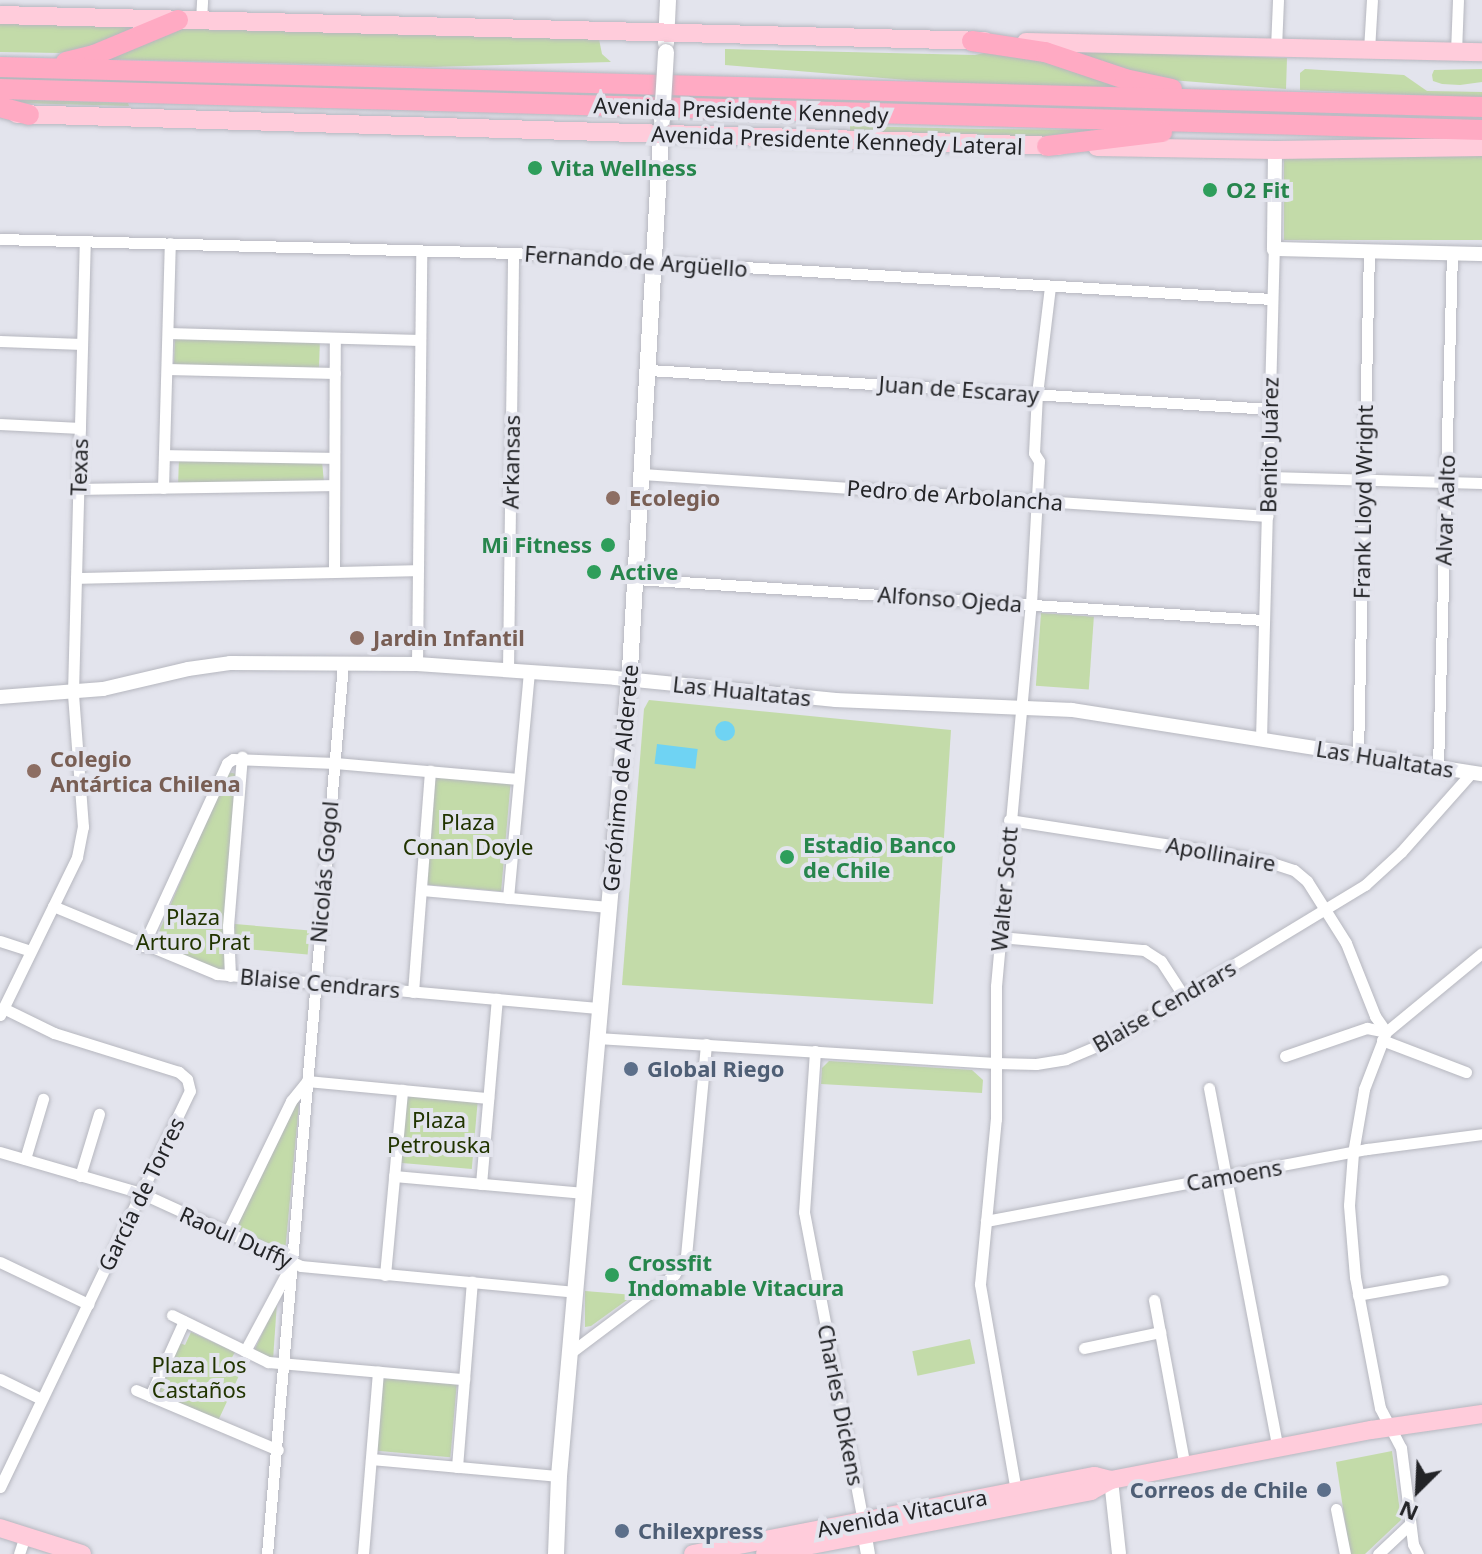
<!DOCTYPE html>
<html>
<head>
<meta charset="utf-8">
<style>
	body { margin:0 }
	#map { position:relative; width:1482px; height:1554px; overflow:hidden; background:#e3e4ed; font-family:"Noto Sans",sans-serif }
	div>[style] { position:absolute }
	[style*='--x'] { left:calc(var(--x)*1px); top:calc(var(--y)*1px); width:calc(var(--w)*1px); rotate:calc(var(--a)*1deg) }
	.green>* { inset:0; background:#c3dba9; transform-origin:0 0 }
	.water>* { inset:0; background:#6fd3f3; transform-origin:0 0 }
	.round { border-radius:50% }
	.roads { filter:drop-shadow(0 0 2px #b6b7bf) drop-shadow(0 0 2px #b6b7bf) }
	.minor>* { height:11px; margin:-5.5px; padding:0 5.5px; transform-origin:5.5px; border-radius:5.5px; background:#fff }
	.tertiary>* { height:14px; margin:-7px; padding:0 7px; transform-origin:7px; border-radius:7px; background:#fff }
	.secondary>* { height:16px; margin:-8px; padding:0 8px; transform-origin:8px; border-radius:8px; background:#fff }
	.primary>* { height:18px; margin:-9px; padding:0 9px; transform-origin:9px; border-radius:9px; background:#ffccdb }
	.motorway>* { height:20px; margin:-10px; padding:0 10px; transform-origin:10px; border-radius:10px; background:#ffaac3 }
	.bridges { filter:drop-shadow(0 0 2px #b6b7bf) drop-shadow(0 0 2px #b6b7bf) }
	.secondary-bridge>* { height:16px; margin:-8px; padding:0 8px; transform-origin:8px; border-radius:8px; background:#fff }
	.dots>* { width:22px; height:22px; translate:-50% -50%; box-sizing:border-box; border:4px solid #e3e4ed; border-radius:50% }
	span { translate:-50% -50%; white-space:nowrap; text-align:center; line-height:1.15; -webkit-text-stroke:8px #e3e4ed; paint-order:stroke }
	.street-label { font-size:22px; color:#232427 }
	.leisure-label { font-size:22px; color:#27864d; font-weight:700 }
	.left { translate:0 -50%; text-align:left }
	.right { translate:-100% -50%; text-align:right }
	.education-label { font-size:22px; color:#785e54; font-weight:700 }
	.park-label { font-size:22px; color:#213400 }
	.service-label { font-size:22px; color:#4e5e75; font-weight:700 }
	.north { position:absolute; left:1378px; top:1450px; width:80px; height:80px; -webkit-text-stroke:6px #e3e4ed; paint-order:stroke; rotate:204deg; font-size:22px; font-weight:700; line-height:32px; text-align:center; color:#232427 }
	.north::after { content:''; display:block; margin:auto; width:28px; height:36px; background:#232427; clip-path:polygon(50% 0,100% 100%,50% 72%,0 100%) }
</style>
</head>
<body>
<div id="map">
	<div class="green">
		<i style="clip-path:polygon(0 21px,149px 25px,86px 48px,59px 53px,0 52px)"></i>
		<i style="clip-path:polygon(182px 27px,599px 39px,602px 54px,611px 62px,430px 67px,98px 59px)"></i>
		<i style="clip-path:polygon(725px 49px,975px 55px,989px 52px,1034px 55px,1142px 89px,943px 83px,725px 65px)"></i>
		<i style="clip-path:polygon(1069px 51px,1287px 58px,1286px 89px,1158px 79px)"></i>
		<i style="clip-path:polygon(1305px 69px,1404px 75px,1427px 91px,1482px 92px,1482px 98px,1300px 90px,1300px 73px)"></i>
		<i style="clip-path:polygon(1482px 69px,1482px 82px,1460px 85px,1442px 84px,1433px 81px,1432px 75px,1434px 70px)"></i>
		<i style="left:0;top:76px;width:1483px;height:5px;rotate:2deg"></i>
		<i style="clip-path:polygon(0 99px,128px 103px,129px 106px,17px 103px)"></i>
		<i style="clip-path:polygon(850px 126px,979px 129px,1106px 130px,1058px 138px,850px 131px)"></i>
		<i style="left:1284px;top:154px;width:198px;height:86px"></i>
		<i style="left:175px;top:336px;width:145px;height:30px;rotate:2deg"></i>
		<i style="clip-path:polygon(179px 459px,322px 461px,324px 483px,178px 486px)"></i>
		<i style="left:1041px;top:613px;width:53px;height:73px;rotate:4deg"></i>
		<i style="clip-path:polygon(649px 700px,951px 730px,933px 1004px,622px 985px,644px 709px)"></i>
		<i style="clip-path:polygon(227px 772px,237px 774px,228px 974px,153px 946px)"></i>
		<i style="left:434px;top:775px;width:77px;height:110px;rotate:5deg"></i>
		<i style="left:235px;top:924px;width:75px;height:24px;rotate:5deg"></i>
		<i style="clip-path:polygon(829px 1061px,972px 1070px,983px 1080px,982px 1093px,821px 1084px,822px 1068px)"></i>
		<i style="clip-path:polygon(300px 1093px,285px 1252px,236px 1228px)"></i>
		<i style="left:405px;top:1095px;width:73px;height:68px;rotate:5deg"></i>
		<i style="clip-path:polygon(585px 1291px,634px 1295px,591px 1326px,585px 1327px)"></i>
		<i style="clip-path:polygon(277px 1302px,273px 1360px,254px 1351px)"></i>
		<i style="clip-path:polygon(191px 1332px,235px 1352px,230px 1361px,243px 1367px,217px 1423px,154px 1393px,177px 1342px,185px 1345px)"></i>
		<i style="left:970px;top:1339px;width:25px;height:59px;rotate:78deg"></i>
		<i style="left:383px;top:1378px;width:74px;height:73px;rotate:5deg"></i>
		<i style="clip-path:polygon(1392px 1451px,1401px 1520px,1365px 1554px,1350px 1554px,1336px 1462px)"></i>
	</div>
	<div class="water">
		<i class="round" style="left:715px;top:721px;width:20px;height:20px"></i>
		<i style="left:657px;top:744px;width:41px;height:20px;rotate:7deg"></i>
	</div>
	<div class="roads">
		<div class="minor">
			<i style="--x:201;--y:21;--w:21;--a:-87"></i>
			<i style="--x:1276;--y:48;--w:48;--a:-87.6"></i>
			<i style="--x:1369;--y:50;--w:50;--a:-86.6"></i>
			<i style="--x:1456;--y:52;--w:52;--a:-87.8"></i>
			<i style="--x:0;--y:239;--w:513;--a:1.56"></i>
			<i style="--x:513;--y:253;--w:760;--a:3.47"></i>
			<i style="--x:168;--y:333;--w:252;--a:1.6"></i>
			<i style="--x:0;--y:341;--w:82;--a:2.1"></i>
			<i style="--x:167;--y:369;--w:168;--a:1.4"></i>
			<i style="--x:649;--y:370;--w:622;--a:3.59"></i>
			<i style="--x:0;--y:424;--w:80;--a:2.9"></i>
			<i style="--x:164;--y:455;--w:170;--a:1"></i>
			<i style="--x:642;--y:474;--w:627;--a:3.84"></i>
			<i style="--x:1270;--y:477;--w:212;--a:1.6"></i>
			<i style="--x:163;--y:488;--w:245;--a:-88.4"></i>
			<i style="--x:78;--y:489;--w:256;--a:-0.9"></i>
			<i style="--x:334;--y:571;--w:232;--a:-89.8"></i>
			<i style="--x:76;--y:578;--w:342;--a:-1.3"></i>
			<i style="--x:636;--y:579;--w:628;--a:3.74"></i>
			<i style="--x:417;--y:664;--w:413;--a:-89.4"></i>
			<i style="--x:508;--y:670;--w:417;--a:-89.3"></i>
			<i style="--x:1261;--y:739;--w:490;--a:-88.5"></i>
			<i style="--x:1358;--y:754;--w:504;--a:-88.75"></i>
			<i style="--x:1438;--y:767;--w:514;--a:-88.44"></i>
			<i style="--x:1009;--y:820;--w:203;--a:8.8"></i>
			<i style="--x:1210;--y:851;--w:57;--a:10.1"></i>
			<i style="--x:1266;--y:861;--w:29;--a:18"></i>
			<i style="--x:1294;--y:870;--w:17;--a:40"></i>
			<i style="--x:1307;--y:881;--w:73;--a:57.8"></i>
			<i style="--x:1346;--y:943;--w:79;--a:68.3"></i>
			<i style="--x:1375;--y:1016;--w:19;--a:55"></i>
			<i style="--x:422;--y:890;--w:187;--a:5.2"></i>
			<i style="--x:508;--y:898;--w:227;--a:-84.7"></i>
			<i style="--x:53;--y:906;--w:178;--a:22.5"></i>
			<i style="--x:217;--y:974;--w:385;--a:5.1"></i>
			<i style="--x:1000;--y:937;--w:145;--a:5.2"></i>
			<i style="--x:1144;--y:950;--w:20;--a:33"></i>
			<i style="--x:1161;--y:961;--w:40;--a:57.1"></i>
			<i style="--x:0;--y:941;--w:32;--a:18"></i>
			<i style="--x:143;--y:946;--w:201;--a:-65.3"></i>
			<i style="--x:227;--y:763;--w:7;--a:-34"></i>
			<i style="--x:233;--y:759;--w:102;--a:2.2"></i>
			<i style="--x:335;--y:763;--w:184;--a:5"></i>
			<i style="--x:230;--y:976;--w:50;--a:-92.3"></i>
			<i style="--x:228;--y:926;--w:170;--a:-85.3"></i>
			<i style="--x:413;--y:992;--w:222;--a:-85.6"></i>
			<i style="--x:0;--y:1015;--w:176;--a:-64"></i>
			<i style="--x:77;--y:857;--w:31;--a:-79"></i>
			<i style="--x:83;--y:827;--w:134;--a:-94.3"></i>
			<i style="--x:73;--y:693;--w:452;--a:-88.5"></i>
			<i style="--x:597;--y:1038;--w:399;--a:3.6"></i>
			<i style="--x:995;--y:1063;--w:41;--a:1.4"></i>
			<i style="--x:1036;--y:1064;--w:30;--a:-9"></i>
			<i style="--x:1066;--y:1059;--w:41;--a:-22.8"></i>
			<i style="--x:1104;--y:1043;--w:305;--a:-31.2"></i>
			<i style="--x:1365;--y:885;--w:49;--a:-42.5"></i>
			<i style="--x:1401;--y:852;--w:107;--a:-48.4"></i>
			<i style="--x:1382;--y:1040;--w:90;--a:20.9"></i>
			<i style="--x:815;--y:1051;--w:161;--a:93.9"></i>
			<i style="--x:804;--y:1212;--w:315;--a:79.2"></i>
			<i style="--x:1285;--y:1056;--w:87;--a:-18.9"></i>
			<i style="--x:1367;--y:1028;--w:19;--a:12"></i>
			<i style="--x:1209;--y:1088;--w:368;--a:79.2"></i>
			<i style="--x:0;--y:1152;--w:147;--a:16.2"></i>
			<i style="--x:141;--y:1193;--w:176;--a:24.5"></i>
			<i style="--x:301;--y:1266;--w:275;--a:5.4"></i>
			<i style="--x:25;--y:1159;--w:63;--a:-73.3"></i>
			<i style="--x:80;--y:1176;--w:65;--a:-73"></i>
			<i style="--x:394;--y:1176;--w:191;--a:5.1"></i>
			<i style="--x:481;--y:1184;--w:186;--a:-85.1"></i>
			<i style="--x:986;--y:1221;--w:388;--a:-10.7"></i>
			<i style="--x:1367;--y:1149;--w:116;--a:-7.4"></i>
			<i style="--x:227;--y:1233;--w:147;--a:-64.1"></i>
			<i style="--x:291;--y:1101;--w:26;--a:-51"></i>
			<i style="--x:307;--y:1081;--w:182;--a:5.4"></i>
			<i style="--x:0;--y:1262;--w:98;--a:25.5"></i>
			<i style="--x:385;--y:1275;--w:186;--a:-84.7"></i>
			<i style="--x:1358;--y:1295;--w:86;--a:-10"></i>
			<i style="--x:1154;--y:1300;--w:170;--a:79.5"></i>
			<i style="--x:172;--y:1315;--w:107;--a:26.1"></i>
			<i style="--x:268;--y:1362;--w:197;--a:5"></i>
			<i style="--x:1084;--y:1348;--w:78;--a:-11.9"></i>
			<i style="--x:245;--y:1351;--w:95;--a:-61.8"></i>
			<i style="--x:570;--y:1353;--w:130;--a:-36.9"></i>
			<i style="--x:674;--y:1275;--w:22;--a:-58"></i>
			<i style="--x:686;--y:1256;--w:213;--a:-84.6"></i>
			<i style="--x:0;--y:1379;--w:46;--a:26"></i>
			<i style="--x:136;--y:1390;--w:154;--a:22.9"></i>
			<i style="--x:150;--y:1396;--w:82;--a:-65.6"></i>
			<i style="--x:371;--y:1459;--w:189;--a:5.2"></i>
			<i style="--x:457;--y:1467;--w:186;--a:-85.4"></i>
			<i style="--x:0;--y:1487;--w:439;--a:-64.4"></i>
			<i style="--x:190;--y:1091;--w:12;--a:-104"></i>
			<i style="--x:187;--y:1079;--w:11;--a:-139"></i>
			<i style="--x:179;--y:1072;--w:131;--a:-162.7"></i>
			<i style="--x:54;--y:1033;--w:57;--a:-153.9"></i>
			<i style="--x:1016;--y:1491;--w:210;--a:-99.9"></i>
			<i style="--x:980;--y:1284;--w:166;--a:-84.5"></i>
			<i style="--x:996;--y:1119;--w:133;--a:-90"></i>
			<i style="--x:996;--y:986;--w:384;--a:-84.8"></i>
			<i style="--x:1031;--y:604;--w:143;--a:-86.8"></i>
			<i style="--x:1039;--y:461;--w:9;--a:-122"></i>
			<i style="--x:1034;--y:453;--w:59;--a:-87.1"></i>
			<i style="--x:1037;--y:394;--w:108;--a:-83.1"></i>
			<i style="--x:1336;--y:1509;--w:46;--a:78.7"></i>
			<i style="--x:19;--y:1554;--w:20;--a:-72"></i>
			<i style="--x:267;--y:1554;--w:894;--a:-85.12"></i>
			<i style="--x:363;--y:1554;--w:183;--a:-85.3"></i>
			<i style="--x:1378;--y:1554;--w:44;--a:-43.2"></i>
			<i style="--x:1418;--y:1554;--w:11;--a:-117"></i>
			<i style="--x:1413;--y:1544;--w:97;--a:-97.1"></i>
			<i style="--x:1401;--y:1448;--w:45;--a:-117.7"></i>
			<i style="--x:1380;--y:1408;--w:133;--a:-100.8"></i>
			<i style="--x:1355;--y:1277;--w:72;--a:-94.8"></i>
			<i style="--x:1349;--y:1205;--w:52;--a:-85.6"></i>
			<i style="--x:1353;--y:1153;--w:65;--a:-80.2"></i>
			<i style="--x:1364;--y:1089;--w:61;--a:-68.9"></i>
			<i style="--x:1386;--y:1032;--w:124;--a:-39.5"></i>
		</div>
		<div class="tertiary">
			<i style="--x:1275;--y:150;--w:99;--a:90.6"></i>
			<i style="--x:1274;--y:249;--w:208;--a:1.4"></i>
			<i style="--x:0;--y:697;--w:103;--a:-4.4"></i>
			<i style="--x:103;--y:689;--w:87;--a:-13.2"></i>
			<i style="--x:188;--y:669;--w:42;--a:-8.1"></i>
			<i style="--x:230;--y:663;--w:187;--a:0.3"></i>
			<i style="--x:417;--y:664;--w:198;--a:4"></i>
			<i style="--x:615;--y:678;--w:222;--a:5.7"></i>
			<i style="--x:836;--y:700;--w:236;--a:2.4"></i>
			<i style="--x:1072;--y:710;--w:415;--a:8.9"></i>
			<i style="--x:1111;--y:1480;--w:74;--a:83.8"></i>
			<i style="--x:863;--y:1526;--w:28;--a:80"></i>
		</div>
		<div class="secondary">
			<i style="--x:666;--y:43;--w:43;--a:-87.3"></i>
			<i style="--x:556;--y:1554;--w:78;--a:-87.8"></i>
			<i style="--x:559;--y:1476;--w:810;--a:-84.97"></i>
			<i style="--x:630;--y:669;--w:549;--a:-86.66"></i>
		</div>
		<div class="primary">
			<i style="--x:0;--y:15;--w:985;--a:1.51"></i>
			<i style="--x:1026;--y:42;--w:456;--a:1.3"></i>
			<i style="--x:17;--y:114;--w:1042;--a:1.76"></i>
			<i style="--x:1097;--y:147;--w:178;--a:1"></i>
			<i style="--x:1275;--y:150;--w:207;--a:-0.8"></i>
			<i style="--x:0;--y:1528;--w:86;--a:17.6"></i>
			<i style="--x:693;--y:1554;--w:409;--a:-11"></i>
			<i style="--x:1095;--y:1476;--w:16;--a:14"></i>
			<i style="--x:765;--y:1554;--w:332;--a:-10.9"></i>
			<i style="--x:1091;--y:1491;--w:23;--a:-29"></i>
			<i style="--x:1111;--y:1480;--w:265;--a:-10.9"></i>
			<i style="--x:1371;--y:1430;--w:112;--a:-8.2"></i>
		</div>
		<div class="motorway">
			<i style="--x:972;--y:41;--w:74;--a:8.6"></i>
			<i style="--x:1045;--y:52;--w:84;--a:18.6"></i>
			<i style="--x:1125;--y:79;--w:48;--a:12"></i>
			<i style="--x:66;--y:62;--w:29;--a:-14"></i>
			<i style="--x:94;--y:55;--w:91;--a:-22.6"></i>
			<i style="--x:0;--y:67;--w:1483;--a:1.55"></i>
			<i style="--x:0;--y:89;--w:1483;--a:1.58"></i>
			<i style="--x:0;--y:107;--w:30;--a:15"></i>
			<i style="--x:1047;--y:146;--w:116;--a:-6.9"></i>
		</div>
	</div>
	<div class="bridges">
		<div class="secondary-bridge">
			<i style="--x:662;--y:120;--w:68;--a:-86.6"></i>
		</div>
	</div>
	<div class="dots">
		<i style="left:535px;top:168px;background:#2e9e5b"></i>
		<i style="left:1210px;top:190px;background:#2e9e5b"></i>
		<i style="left:613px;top:498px;background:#8d6e63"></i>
		<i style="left:608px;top:545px;background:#2e9e5b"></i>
		<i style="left:594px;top:572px;background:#2e9e5b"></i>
		<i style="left:357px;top:638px;background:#8d6e63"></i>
		<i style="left:34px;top:771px;background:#8d6e63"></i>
		<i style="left:787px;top:857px;background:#2e9e5b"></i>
		<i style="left:631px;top:1069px;background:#5c6f8a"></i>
		<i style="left:612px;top:1275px;background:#2e9e5b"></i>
		<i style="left:1324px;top:1490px;background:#5c6f8a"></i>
		<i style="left:622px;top:1531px;background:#5c6f8a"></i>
	</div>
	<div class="street-label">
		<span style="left:741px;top:110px;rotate:2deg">Avenida Presidente Kennedy</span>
		<span style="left:837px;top:140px;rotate:2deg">Avenida Presidente Kennedy Lateral</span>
		<span style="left:636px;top:261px;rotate:4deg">Fernando de Argüello</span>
		<span style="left:959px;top:389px;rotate:4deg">Juan de Escaray</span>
		<span style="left:1269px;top:445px;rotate:-89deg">Benito Juárez</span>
		<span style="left:511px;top:462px;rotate:-89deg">Arkansas</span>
		<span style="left:79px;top:467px;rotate:-88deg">Texas</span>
		<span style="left:955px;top:495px;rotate:4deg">Pedro de Arbolancha</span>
		<span style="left:1363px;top:502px;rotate:-89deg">Frank Lloyd Wright</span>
		<span style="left:1445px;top:510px;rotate:-88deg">Alvar Aalto</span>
		<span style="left:950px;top:599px;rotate:4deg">Alfonso Ojeda</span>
		<span style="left:742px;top:691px;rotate:6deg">Las Hualtatas</span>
		<span style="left:1385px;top:759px;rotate:9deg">Las Hualtatas</span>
		<span style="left:620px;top:778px;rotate:-85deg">Gerónimo de Alderete</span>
		<span style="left:1221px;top:854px;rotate:10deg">Apollinaire</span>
		<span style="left:324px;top:872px;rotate:-85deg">Nicolás Gogol</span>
		<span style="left:1004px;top:889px;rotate:-85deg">Walter Scott</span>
		<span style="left:320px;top:983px;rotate:5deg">Blaise Cendrars</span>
		<span style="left:1164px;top:1006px;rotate:-30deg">Blaise Cendrars</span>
		<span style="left:1234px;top:1175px;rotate:-10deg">Camoens</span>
		<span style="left:141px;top:1194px;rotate:-64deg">García de Torres</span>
		<span style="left:236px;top:1237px;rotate:24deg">Raoul Duffy</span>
		<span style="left:841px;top:1405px;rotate:79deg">Charles Dickens</span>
		<span style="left:902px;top:1513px;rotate:-11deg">Avenida Vitacura</span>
	</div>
	<div class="leisure-label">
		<span class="left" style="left:551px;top:168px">Vita Wellness</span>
		<span class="left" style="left:1226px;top:190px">O2 Fit</span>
		<span class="right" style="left:592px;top:545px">Mi Fitness</span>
		<span class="left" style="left:610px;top:572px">Active</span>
		<span class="left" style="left:803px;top:857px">Estadio Banco<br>de Chile</span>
		<span class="left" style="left:628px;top:1275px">Crossfit<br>Indomable Vitacura</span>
	</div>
	<div class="education-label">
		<span class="left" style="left:629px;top:498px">Ecolegio</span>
		<span class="left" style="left:373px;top:638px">Jardin Infantil</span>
		<span class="left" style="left:50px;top:771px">Colegio<br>Antártica Chilena</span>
	</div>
	<div class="park-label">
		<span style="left:468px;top:834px">Plaza<br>Conan Doyle</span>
		<span style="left:193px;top:929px">Plaza<br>Arturo Prat</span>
		<span style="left:439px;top:1132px">Plaza<br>Petrouska</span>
		<span style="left:199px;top:1377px">Plaza Los<br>Castaños</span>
	</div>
	<div class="service-label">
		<span class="left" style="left:647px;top:1069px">Global Riego</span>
		<span class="right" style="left:1308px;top:1490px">Correos de Chile</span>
		<span class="left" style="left:638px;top:1531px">Chilexpress</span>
	</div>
	<div class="north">N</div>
</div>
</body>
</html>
